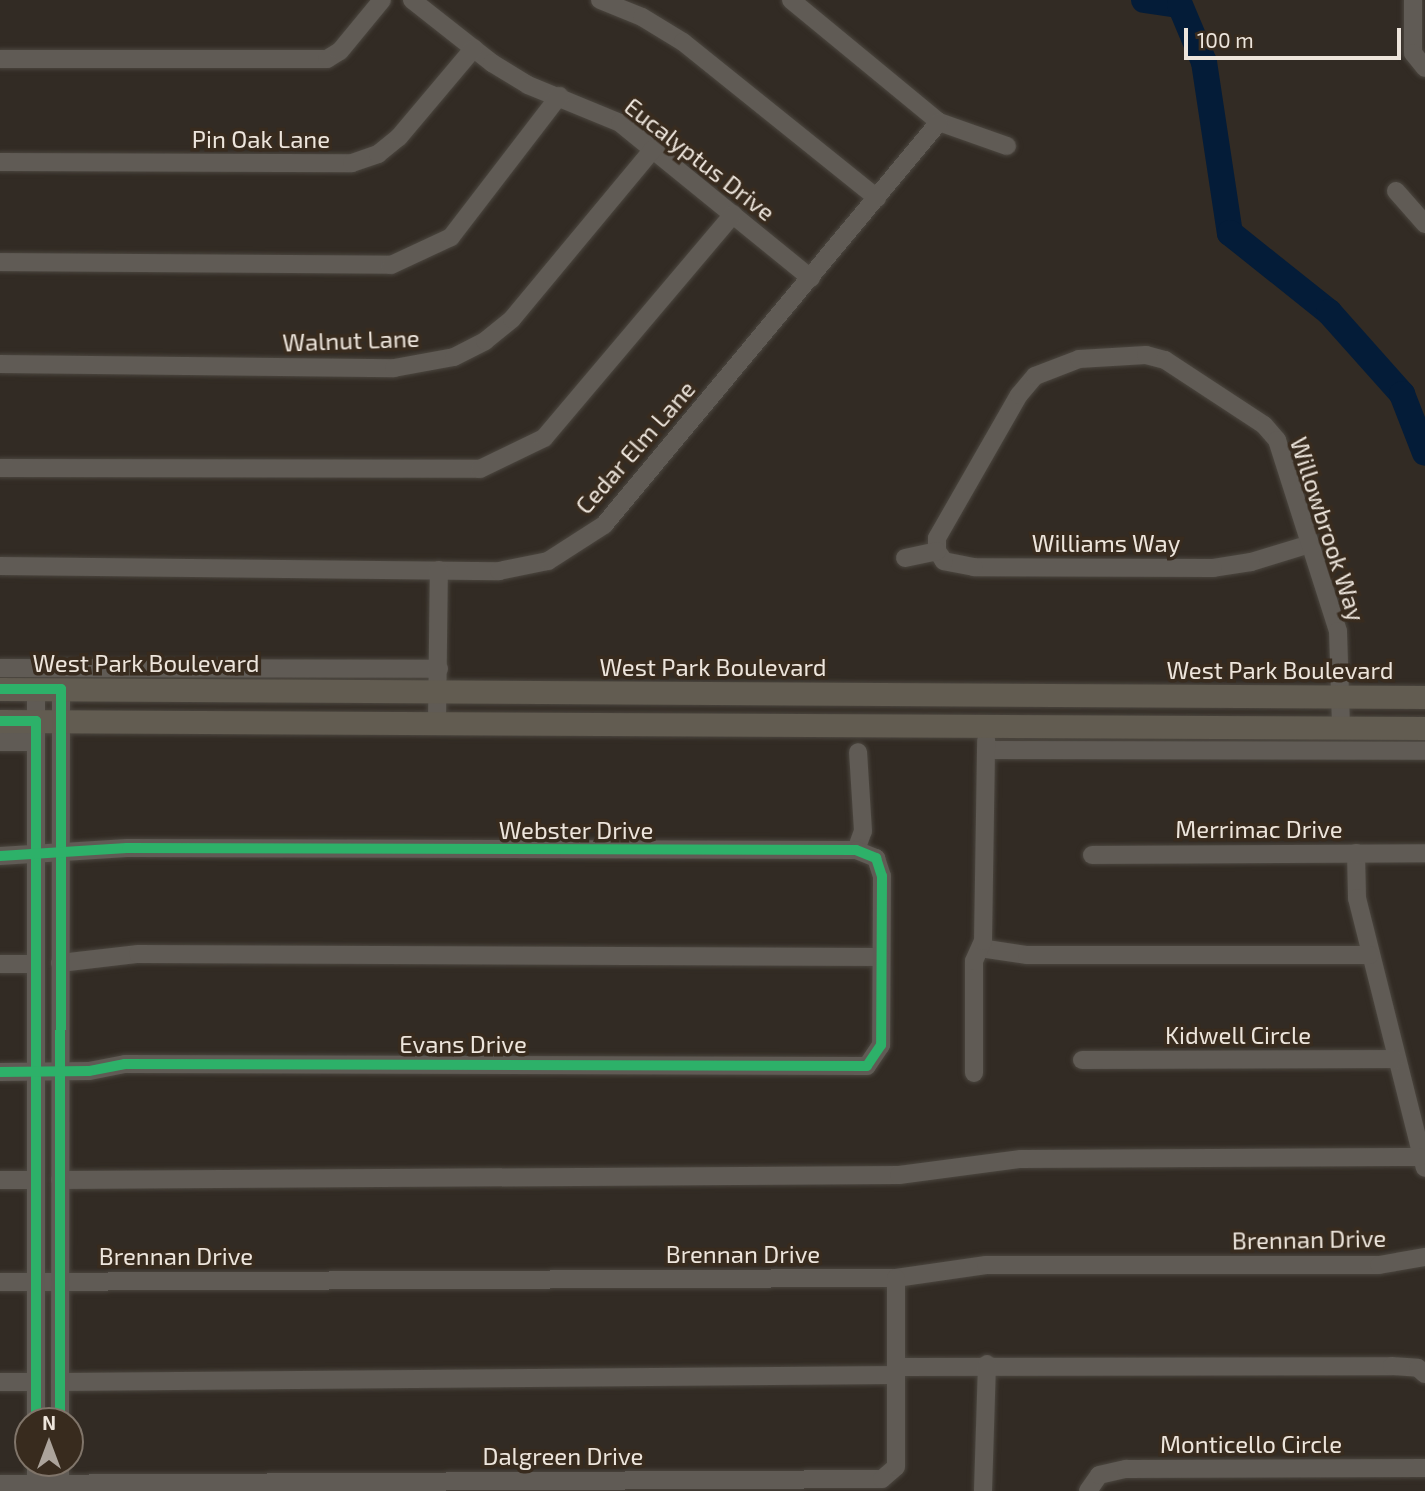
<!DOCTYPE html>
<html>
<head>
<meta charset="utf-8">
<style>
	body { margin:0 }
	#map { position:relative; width:1425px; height:1491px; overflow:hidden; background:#322b24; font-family:"Exo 2",sans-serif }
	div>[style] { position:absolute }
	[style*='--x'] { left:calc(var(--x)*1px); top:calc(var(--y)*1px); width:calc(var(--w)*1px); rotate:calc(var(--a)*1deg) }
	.river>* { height:26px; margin:-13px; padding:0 13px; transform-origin:13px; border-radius:13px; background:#041c38 }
	.roads { filter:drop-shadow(0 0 2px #4b463f) drop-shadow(0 0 2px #4b463f) }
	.minor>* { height:18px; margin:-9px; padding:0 9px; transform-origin:9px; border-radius:9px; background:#605b55 }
	.major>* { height:23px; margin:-11.5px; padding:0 11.5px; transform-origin:11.5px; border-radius:11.5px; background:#625c51 }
	.cycleway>* { height:10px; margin:-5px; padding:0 5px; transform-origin:5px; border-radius:5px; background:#2db169 }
	span { translate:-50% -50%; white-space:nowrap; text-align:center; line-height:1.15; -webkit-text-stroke:7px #382b1e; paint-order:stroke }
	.street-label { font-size:24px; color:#ede5dc }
	.north { position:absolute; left:14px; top:1407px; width:70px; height:70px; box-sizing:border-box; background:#382b1e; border:2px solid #80756a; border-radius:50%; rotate:0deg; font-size:19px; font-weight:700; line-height:28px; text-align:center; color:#ede5dc }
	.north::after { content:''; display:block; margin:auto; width:24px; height:32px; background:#aca49c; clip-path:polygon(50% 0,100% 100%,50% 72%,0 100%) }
	.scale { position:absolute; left:1184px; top:28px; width:217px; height:32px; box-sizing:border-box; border:4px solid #ede5dc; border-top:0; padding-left:9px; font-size:21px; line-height:24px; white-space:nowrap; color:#ede5dc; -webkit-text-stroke:5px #382b1e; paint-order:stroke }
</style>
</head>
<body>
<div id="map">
	<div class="river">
		<i style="--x:1144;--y:0;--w:36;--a:8"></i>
		<i style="--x:1180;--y:5;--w:62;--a:67.2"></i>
		<i style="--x:1204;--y:62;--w:173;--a:81.4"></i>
		<i style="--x:1230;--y:233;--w:127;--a:38.6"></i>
		<i style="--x:1329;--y:312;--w:110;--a:48.3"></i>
		<i style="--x:1402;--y:394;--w:63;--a:68.7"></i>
	</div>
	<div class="roads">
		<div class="minor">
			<i style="--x:412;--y:0;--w:102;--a:38.2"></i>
			<i style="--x:492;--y:63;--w:42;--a:31.4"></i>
			<i style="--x:528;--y:85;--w:100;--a:22.4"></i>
			<i style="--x:620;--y:123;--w:246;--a:39.1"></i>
			<i style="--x:600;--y:0;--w:45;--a:22"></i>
			<i style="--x:642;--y:17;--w:48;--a:31.4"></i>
			<i style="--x:683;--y:42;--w:249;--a:38.8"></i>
			<i style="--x:791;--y:0;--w:192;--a:39.5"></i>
			<i style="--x:939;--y:122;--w:72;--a:19.4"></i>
			<i style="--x:1413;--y:0;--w:53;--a:90"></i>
			<i style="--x:1413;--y:53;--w:19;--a:51"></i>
			<i style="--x:0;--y:59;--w:327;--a:0"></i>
			<i style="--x:327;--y:59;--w:15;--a:-32"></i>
			<i style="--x:340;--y:51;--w:66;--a:-50.5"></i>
			<i style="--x:0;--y:162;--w:352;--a:0.2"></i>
			<i style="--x:352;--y:163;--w:28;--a:-19"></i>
			<i style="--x:378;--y:154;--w:27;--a:-39"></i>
			<i style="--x:399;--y:137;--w:116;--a:-49.9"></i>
			<i style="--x:1396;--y:191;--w:44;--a:48.7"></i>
			<i style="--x:0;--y:262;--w:391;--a:0.4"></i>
			<i style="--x:391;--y:265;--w:66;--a:-25"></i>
			<i style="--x:451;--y:237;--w:178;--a:-52.5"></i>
			<i style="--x:0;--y:364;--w:394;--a:0.6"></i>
			<i style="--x:394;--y:368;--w:61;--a:-10.4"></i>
			<i style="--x:454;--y:357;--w:35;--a:-27"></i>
			<i style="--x:485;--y:341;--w:35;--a:-39"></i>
			<i style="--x:512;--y:319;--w:221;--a:-50.3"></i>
			<i style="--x:0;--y:468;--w:480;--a:0.1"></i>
			<i style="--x:480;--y:469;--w:71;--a:-25.8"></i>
			<i style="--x:544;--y:438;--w:293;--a:-49.8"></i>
			<i style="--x:1310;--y:544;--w:62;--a:163"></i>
			<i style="--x:1251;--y:562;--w:38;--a:171"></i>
			<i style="--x:1213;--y:568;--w:239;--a:-179.8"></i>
			<i style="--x:974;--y:567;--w:31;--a:-169"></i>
			<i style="--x:944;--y:561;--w:12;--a:-125"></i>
			<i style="--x:937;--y:551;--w:13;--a:-90"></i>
			<i style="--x:937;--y:538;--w:165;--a:-60.2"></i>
			<i style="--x:1019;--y:395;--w:25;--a:-50"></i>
			<i style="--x:1035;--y:376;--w:47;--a:-21.1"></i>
			<i style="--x:1079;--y:359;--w:67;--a:-3.4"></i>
			<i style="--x:1146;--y:355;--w:20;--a:15"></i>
			<i style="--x:1165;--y:360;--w:118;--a:33.3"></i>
			<i style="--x:1264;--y:425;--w:20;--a:49"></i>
			<i style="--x:1277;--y:440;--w:201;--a:72.3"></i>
			<i style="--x:1338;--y:631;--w:97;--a:88.2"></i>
			<i style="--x:905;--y:558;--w:33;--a:-12"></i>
			<i style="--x:0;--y:566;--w:499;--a:0.6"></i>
			<i style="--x:499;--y:571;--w:50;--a:-11.5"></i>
			<i style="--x:548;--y:561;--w:67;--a:-32.7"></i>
			<i style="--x:604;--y:525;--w:524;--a:-50.26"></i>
			<i style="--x:0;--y:668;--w:439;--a:0.1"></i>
			<i style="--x:437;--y:723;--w:153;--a:-89.3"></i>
			<i style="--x:0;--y:742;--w:36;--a:0"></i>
			<i style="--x:986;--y:750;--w:439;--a:0.1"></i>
			<i style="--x:856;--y:850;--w:20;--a:-70"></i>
			<i style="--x:863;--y:831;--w:79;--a:-93.6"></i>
			<i style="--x:1356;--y:853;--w:45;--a:88.7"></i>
			<i style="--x:1357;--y:898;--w:278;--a:75.9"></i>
			<i style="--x:1092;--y:855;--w:333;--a:-0.3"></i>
			<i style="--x:0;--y:856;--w:127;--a:-3.6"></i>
			<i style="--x:127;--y:848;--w:729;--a:0.16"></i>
			<i style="--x:856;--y:850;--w:22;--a:22"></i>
			<i style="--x:876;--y:858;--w:19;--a:72"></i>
			<i style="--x:882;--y:876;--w:169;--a:90.3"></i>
			<i style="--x:881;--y:1045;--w:25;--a:124"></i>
			<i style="--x:867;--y:1066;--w:742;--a:-179.85"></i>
			<i style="--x:125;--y:1064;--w:37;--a:169"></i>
			<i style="--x:89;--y:1071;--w:89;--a:179.4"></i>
			<i style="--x:980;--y:948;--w:48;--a:8.5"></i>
			<i style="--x:1027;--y:955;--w:343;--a:0"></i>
			<i style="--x:60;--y:963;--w:79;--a:-6.6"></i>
			<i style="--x:138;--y:954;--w:743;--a:0.23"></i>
			<i style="--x:0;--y:964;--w:36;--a:0"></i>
			<i style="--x:1082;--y:1060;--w:312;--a:-0.2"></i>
			<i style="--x:974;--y:1073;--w:112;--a:-90"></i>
			<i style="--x:974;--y:961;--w:22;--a:-66"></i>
			<i style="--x:983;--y:941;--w:201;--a:-89.1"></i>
			<i style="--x:0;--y:1180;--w:36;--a:0"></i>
			<i style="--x:60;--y:1180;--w:839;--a:-0.34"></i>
			<i style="--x:899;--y:1175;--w:123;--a:-7.5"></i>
			<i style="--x:1021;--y:1159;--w:398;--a:-0.3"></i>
			<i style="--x:0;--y:1282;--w:896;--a:-0.26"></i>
			<i style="--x:896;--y:1278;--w:91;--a:-8.2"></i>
			<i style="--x:986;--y:1265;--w:393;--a:0"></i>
			<i style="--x:1379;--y:1265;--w:47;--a:-9.9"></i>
			<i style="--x:896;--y:1367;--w:496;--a:-0.1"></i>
			<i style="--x:1392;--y:1366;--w:26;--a:4"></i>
			<i style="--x:1418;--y:1368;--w:9;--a:41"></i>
			<i style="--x:0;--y:1382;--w:36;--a:0"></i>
			<i style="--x:60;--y:1382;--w:836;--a:-0.48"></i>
			<i style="--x:36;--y:1421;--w:732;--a:-90"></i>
			<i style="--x:60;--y:1421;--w:732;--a:-89.92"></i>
			<i style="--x:0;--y:1484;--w:882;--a:-0.32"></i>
			<i style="--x:882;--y:1479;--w:18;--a:-41"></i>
			<i style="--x:896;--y:1467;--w:189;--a:-90"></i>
			<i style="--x:36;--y:1491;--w:28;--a:-90"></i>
			<i style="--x:60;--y:1491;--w:28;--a:-90"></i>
			<i style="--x:983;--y:1491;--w:127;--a:-88.2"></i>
			<i style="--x:1088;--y:1491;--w:19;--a:-55"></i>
			<i style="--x:1099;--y:1475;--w:28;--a:-13"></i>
			<i style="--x:1126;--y:1469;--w:299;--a:-0.2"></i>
		</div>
		<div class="major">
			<i style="--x:0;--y:689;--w:1425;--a:0.32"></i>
			<i style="--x:0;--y:721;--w:1425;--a:0.28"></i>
		</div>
	</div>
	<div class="cycleway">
		<i style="--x:0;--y:689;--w:61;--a:0"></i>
		<i style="--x:61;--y:689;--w:732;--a:90.08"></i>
		<i style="--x:0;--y:721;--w:36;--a:0"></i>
		<i style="--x:36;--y:721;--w:700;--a:90"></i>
		<i style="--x:0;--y:856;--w:127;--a:-3.6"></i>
		<i style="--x:127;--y:848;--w:729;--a:0.16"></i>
		<i style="--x:856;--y:850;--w:22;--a:22"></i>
		<i style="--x:876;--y:858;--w:19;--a:72"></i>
		<i style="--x:882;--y:876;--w:169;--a:90.3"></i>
		<i style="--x:881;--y:1045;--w:25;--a:124"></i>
		<i style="--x:867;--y:1066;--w:742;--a:-179.85"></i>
		<i style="--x:125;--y:1064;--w:37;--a:169"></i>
		<i style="--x:89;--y:1071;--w:89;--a:179.4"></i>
	</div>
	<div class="street-label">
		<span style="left:261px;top:139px">Pin Oak Lane</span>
		<span style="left:700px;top:159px;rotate:38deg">Eucalyptus Drive</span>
		<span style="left:351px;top:340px;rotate:-2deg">Walnut Lane</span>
		<span style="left:635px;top:447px;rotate:-49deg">Cedar Elm Lane</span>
		<span style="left:1328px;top:529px;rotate:72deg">Willowbrook Way</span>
		<span style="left:1106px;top:543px">Williams Way</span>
		<span style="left:146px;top:663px">West Park Boulevard</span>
		<span style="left:713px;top:667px">West Park Boulevard</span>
		<span style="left:1280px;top:670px">West Park Boulevard</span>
		<span style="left:1259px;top:829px">Merrimac Drive</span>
		<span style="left:576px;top:830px">Webster Drive</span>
		<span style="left:1238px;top:1035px">Kidwell Circle</span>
		<span style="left:463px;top:1044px">Evans Drive</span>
		<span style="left:1309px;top:1239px;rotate:-1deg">Brennan Drive</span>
		<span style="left:743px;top:1254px">Brennan Drive</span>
		<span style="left:176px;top:1256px">Brennan Drive</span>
		<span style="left:1251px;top:1444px">Monticello Circle</span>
		<span style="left:563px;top:1456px">Dalgreen Drive</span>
	</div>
	<div class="north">N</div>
	<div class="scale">100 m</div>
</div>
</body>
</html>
